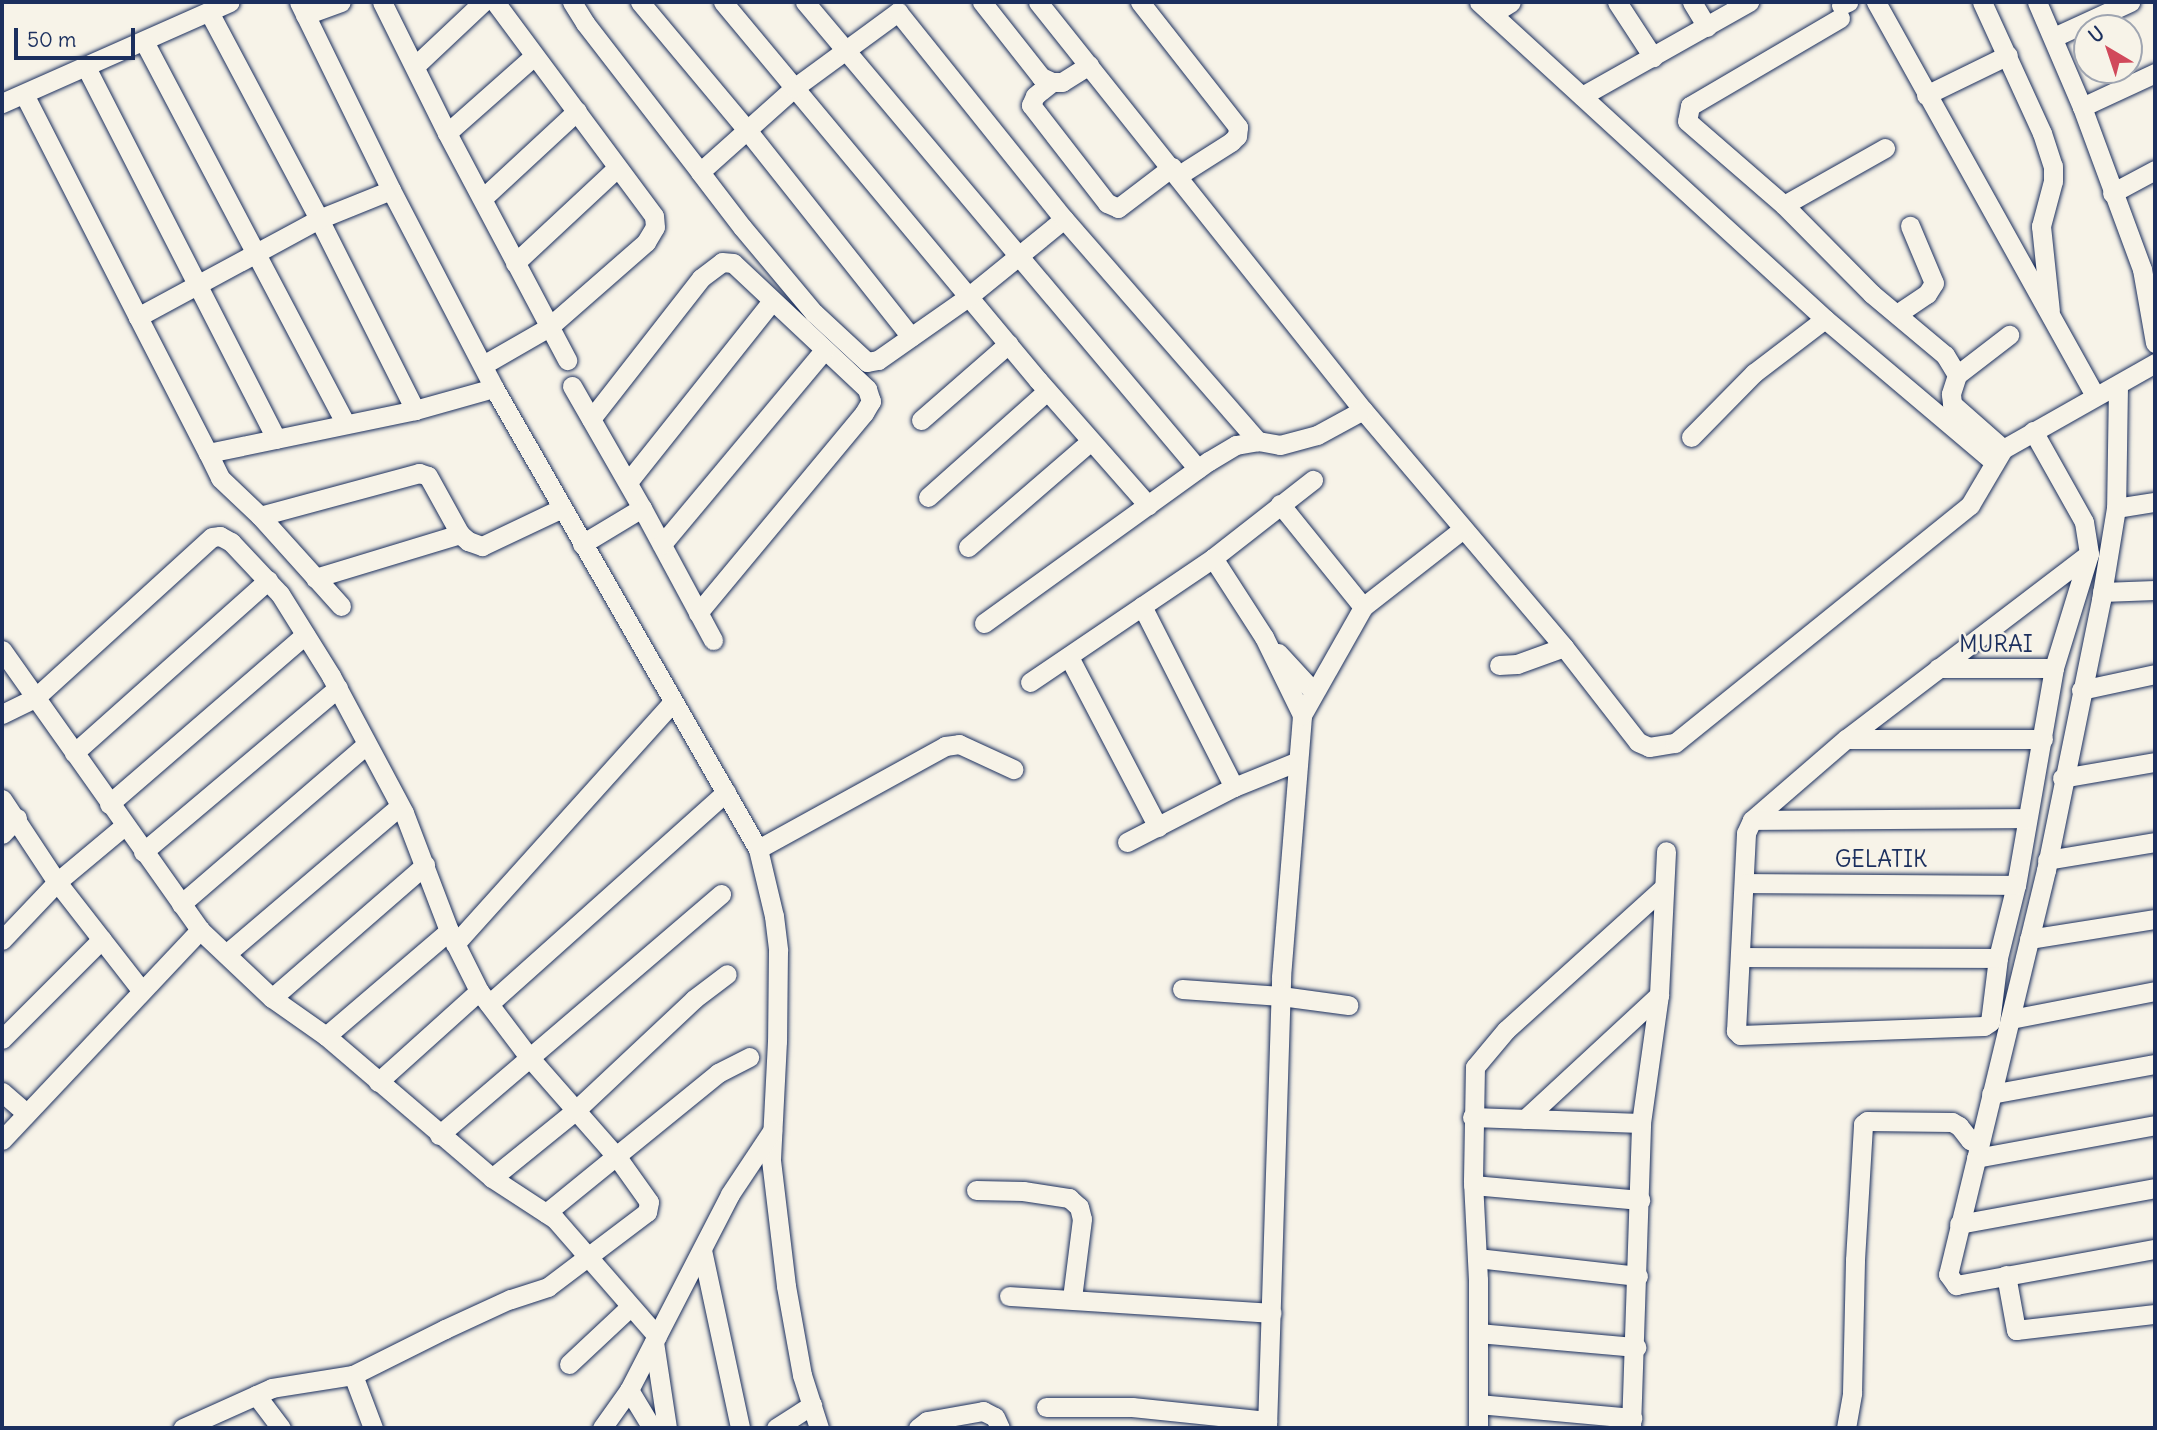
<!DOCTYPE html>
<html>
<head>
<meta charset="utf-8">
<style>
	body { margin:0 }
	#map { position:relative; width:2157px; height:1430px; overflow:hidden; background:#f7f3e8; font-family:Delius,sans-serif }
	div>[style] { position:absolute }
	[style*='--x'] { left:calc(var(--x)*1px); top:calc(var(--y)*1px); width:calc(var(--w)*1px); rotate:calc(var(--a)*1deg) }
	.roads { filter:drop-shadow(0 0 2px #1b2f5e) drop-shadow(0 0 2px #1b2f5e) }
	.street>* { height:19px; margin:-9.5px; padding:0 9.5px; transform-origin:9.5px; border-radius:9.5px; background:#f7f3e8 }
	span { translate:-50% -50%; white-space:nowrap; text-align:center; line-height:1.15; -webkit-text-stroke:5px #f7f3e8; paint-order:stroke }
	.street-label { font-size:23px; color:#1b2f5e }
	.frame { position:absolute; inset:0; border:4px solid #1b2f5e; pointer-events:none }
	.north { position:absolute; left:2073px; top:14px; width:70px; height:70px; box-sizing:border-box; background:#f7f3e8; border:2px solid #9fa5b1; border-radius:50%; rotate:321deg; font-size:19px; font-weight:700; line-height:28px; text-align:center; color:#1b2f5e }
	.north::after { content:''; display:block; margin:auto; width:24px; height:32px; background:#d1495b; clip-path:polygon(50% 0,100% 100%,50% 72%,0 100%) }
	.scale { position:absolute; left:14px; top:28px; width:121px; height:32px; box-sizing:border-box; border:4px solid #1b2f5e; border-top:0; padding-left:9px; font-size:21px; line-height:24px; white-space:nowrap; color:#1b2f5e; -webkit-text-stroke:5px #f7f3e8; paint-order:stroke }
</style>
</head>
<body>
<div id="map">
	<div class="roads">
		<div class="street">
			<i style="--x:299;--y:2;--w:209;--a:63.9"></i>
			<i style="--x:391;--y:190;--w:223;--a:62.5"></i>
			<i style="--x:494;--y:388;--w:531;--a:60.2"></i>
			<i style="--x:758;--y:849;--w:69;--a:76.6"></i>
			<i style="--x:774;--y:916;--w:35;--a:83"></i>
			<i style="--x:778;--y:951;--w:90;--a:90.6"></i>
			<i style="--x:777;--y:1041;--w:119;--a:92.9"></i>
			<i style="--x:771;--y:1160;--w:127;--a:83.2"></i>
			<i style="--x:786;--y:1286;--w:90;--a:79.8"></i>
			<i style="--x:802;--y:1375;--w:56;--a:72.2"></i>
			<i style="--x:382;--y:2;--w:146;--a:63.6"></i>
			<i style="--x:447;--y:133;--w:257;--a:62.1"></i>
			<i style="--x:572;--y:2;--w:25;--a:58"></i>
			<i style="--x:585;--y:23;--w:188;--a:52.3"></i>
			<i style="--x:640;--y:2;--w:167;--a:50.1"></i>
			<i style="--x:747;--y:130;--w:264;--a:51.6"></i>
			<i style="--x:723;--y:2;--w:492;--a:50.2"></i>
			<i style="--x:1038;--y:380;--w:167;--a:48.7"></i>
			<i style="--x:805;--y:2;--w:610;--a:49.92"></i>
			<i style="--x:982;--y:2;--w:95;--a:51.8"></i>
			<i style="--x:1041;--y:77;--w:12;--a:24"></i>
			<i style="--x:1052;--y:82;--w:10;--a:0"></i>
			<i style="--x:1062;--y:82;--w:32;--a:-32"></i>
			<i style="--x:1038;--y:2;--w:522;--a:51.46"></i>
			<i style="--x:1363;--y:410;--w:311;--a:49.7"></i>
			<i style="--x:1564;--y:647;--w:120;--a:52.1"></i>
			<i style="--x:1638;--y:742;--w:12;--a:24"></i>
			<i style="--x:1649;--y:747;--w:26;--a:-9"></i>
			<i style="--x:1675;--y:743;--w:379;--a:-38.9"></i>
			<i style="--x:1970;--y:505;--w:65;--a:-59.5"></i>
			<i style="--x:2003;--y:449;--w:175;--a:-29.5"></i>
			<i style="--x:1140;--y:2;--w:159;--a:51.9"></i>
			<i style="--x:1238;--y:127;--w:9;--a:96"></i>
			<i style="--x:1237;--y:136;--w:8;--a:135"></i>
			<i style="--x:1231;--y:142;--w:62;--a:147.6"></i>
			<i style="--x:1479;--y:2;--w:469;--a:42.5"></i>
			<i style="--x:1825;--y:319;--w:221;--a:40.2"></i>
			<i style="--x:1617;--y:2;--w:66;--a:56.8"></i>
			<i style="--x:1692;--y:2;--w:29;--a:59"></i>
			<i style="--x:1876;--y:2;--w:451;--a:60.9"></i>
			<i style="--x:1982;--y:2;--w:144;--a:65.4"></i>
			<i style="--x:2042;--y:133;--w:35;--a:72"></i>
			<i style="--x:2053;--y:166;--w:15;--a:90"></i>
			<i style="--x:2053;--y:181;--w:47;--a:104.9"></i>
			<i style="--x:2041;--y:226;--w:85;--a:84"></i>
			<i style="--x:2037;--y:2;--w:114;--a:66.8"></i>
			<i style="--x:2082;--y:107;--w:173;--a:69.7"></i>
			<i style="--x:2142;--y:269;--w:75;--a:80"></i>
			<i style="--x:1841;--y:5;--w:8;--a:-23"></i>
			<i style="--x:209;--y:12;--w:234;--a:62"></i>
			<i style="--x:319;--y:219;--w:214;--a:63.3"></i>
			<i style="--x:1492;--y:14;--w:22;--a:-32"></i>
			<i style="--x:305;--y:15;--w:38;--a:-20"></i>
			<i style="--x:1840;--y:18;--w:174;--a:149.6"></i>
			<i style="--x:1690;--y:106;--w:15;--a:101"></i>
			<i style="--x:1687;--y:121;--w:128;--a:40.9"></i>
			<i style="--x:1784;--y:205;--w:125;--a:45.3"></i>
			<i style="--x:1872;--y:294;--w:95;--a:39.9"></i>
			<i style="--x:1945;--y:355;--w:23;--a:59"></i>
			<i style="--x:1957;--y:375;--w:20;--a:108"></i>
			<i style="--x:1951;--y:394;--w:10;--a:84"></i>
			<i style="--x:1952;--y:404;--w:68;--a:41.4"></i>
			<i style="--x:2054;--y:37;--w:84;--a:-24.7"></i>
			<i style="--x:147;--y:47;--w:426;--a:62.2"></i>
			<i style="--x:415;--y:66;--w:93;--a:-43.3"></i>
			<i style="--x:89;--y:73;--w:411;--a:62.9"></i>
			<i style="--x:1052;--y:82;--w:22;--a:141"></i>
			<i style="--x:1035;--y:96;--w:10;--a:114"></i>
			<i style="--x:1031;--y:105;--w:124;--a:52.2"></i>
			<i style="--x:1107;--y:203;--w:12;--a:24"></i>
			<i style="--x:1118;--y:208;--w:68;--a:-37.2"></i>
			<i style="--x:1926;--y:95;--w:91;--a:-26"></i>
			<i style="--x:1582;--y:96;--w:192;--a:-29.4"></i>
			<i style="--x:27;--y:100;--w:244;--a:62.9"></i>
			<i style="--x:2;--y:103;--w:249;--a:-23.9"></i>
			<i style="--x:2082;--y:107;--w:81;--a:-25"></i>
			<i style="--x:447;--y:133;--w:116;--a:-41.5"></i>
			<i style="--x:391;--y:190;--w:78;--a:158.1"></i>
			<i style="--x:319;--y:219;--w:206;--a:151.6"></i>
			<i style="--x:138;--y:317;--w:153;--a:62.8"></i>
			<i style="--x:208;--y:453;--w:211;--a:-11.7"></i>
			<i style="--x:415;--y:410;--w:82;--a:-15.6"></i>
			<i style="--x:2112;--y:193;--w:49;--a:-28.1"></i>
			<i style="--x:483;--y:198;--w:128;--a:-42.8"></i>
			<i style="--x:1784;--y:205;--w:116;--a:-29.4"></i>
			<i style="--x:1064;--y:219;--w:124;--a:140.9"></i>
			<i style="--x:968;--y:297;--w:110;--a:145"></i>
			<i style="--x:878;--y:360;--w:11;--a:170"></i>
			<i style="--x:867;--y:362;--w:72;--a:-137.2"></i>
			<i style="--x:814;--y:313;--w:112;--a:-129.9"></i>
			<i style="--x:742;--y:227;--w:69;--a:-127.4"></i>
			<i style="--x:700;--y:172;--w:126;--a:-41.8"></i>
			<i style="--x:794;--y:88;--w:129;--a:-36.2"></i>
			<i style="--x:898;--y:12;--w:265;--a:51.3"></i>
			<i style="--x:1064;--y:219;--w:295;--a:48.9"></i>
			<i style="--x:515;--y:263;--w:139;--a:-43"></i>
			<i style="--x:1897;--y:314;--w:36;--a:-34"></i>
			<i style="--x:1927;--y:294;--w:13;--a:-58"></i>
			<i style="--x:1934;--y:283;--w:62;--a:-112.8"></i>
			<i style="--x:483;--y:365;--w:76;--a:-29.9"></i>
			<i style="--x:549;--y:327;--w:129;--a:-41.2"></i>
			<i style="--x:646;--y:242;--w:17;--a:-59"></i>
			<i style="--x:655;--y:227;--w:11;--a:-95"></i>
			<i style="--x:654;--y:216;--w:267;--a:-126.6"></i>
			<i style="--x:1957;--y:375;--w:66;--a:-37.6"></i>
			<i style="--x:572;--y:386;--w:141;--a:60.2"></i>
			<i style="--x:642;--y:508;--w:150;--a:61.7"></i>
			<i style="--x:2118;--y:386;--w:122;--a:90.9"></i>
			<i style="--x:2116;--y:508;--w:93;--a:99.3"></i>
			<i style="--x:2101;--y:600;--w:276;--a:101.5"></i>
			<i style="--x:2046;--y:870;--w:416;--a:103.6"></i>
			<i style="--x:1948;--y:1274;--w:14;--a:54"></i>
			<i style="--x:1956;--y:1285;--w:202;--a:-10.3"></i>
			<i style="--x:591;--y:419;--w:179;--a:-52"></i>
			<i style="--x:701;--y:278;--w:26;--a:-37"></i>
			<i style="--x:722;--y:262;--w:11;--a:5"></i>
			<i style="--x:733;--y:263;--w:184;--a:43.2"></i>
			<i style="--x:867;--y:389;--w:13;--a:72"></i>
			<i style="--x:871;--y:401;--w:14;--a:120"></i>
			<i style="--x:864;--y:413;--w:260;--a:129.7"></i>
			<i style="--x:921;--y:420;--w:116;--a:-41.1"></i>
			<i style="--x:2033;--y:431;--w:104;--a:60.7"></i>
			<i style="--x:2084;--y:522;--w:32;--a:81"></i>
			<i style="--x:2089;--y:554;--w:119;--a:107.1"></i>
			<i style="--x:2054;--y:668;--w:220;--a:99.9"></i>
			<i style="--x:2016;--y:885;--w:75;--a:103.9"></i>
			<i style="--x:1998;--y:958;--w:64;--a:97.1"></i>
			<i style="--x:1990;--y:1022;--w:7;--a:146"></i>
			<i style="--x:1984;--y:1026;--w:244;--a:177.9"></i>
			<i style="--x:1740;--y:1035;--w:6;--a:-135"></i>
			<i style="--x:1736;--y:1031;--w:198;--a:-87.1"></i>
			<i style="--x:1746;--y:833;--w:14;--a:-65"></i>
			<i style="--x:1752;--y:820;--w:124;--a:-40.8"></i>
			<i style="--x:1846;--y:739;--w:305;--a:-37.3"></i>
			<i style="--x:1691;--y:437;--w:90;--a:-45.5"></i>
			<i style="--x:1754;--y:373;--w:89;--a:-37.3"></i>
			<i style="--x:208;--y:453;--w:28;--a:64"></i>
			<i style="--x:220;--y:478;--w:55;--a:43.5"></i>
			<i style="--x:260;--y:516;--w:165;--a:-15.1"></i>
			<i style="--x:419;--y:473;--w:9;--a:18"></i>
			<i style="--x:428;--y:476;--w:66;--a:61.1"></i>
			<i style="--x:460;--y:534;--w:11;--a:41"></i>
			<i style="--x:468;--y:541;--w:15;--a:20"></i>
			<i style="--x:482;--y:546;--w:89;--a:-25.4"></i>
			<i style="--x:628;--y:482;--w:231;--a:-51.5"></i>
			<i style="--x:928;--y:497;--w:159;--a:-41.7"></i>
			<i style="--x:1280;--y:504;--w:132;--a:51.1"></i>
			<i style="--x:2116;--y:508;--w:39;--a:-9"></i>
			<i style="--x:260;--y:516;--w:121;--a:48"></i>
			<i style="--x:582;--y:544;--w:70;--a:-31"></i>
			<i style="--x:662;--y:544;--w:253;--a:-50.1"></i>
			<i style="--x:968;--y:547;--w:162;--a:-40.8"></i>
			<i style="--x:1213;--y:558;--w:94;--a:57.2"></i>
			<i style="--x:1264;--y:637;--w:87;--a:64"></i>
			<i style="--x:315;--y:578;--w:152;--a:-16.9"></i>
			<i style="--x:2102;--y:592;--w:53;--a:-2.2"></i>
			<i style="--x:1142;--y:606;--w:203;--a:63.1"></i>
			<i style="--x:984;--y:623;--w:277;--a:-35.8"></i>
			<i style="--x:1209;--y:461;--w:31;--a:-31"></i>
			<i style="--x:1236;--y:445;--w:22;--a:-10"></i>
			<i style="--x:1258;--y:441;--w:22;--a:10"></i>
			<i style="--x:1280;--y:445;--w:38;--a:-15"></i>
			<i style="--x:1317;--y:435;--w:52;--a:-28.5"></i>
			<i style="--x:2;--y:650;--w:343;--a:54.7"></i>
			<i style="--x:200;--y:930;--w:99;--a:43.4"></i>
			<i style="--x:272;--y:998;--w:66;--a:35.1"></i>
			<i style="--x:326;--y:1036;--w:218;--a:40.5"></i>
			<i style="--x:492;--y:1178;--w:75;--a:33.1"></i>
			<i style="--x:555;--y:1219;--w:155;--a:48.9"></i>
			<i style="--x:1278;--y:653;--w:53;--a:47.3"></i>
			<i style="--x:1069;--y:657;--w:192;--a:62.4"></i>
			<i style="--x:1499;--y:665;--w:18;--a:-3"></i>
			<i style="--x:1517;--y:664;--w:50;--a:-19.9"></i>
			<i style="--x:1938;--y:668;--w:116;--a:0"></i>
			<i style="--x:1030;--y:682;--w:221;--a:-34.1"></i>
			<i style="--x:1213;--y:558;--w:127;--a:-38"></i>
			<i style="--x:2081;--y:690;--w:76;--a:-12.2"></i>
			<i style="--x:2;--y:714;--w:37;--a:-26"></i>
			<i style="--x:35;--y:698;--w:239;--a:-42.3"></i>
			<i style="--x:212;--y:537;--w:8;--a:-7"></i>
			<i style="--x:220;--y:536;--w:13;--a:29"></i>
			<i style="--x:231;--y:542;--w:71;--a:46.7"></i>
			<i style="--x:280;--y:594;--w:97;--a:58.1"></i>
			<i style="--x:331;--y:676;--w:155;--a:61.9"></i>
			<i style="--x:404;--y:813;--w:126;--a:69.1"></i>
			<i style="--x:449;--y:931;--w:67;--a:63.4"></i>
			<i style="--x:479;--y:991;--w:83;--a:52.9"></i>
			<i style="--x:529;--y:1057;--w:133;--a:48.7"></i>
			<i style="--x:617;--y:1157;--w:55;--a:54.6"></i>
			<i style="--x:649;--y:1202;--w:10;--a:101"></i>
			<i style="--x:647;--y:1212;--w:124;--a:142.9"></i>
			<i style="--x:548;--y:1287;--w:40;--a:162"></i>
			<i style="--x:510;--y:1299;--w:72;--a:155.2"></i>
			<i style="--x:445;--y:1329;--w:103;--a:153.4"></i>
			<i style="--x:353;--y:1375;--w:82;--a:170.9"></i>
			<i style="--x:272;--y:1388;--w:98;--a:155.8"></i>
			<i style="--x:1846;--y:739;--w:197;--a:0"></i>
			<i style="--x:74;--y:753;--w:260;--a:-41.7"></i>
			<i style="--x:2062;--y:778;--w:94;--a:-9.8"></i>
			<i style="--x:2;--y:799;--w:100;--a:56.5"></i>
			<i style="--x:57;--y:882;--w:138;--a:52.1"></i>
			<i style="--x:109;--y:804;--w:259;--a:-40.8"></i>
			<i style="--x:1752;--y:820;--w:275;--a:-0.4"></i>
			<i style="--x:2;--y:834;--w:22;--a:-47"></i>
			<i style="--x:1127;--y:842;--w:120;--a:-27.2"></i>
			<i style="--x:1234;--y:787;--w:67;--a:-22"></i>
			<i style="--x:758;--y:849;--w:213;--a:-28.8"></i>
			<i style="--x:945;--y:746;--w:14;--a:-8"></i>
			<i style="--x:959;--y:744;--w:60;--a:24.8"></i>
			<i style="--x:143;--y:852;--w:255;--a:-40.1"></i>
			<i style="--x:2047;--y:860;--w:109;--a:-9.5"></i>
			<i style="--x:1746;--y:883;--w:270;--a:0.4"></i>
			<i style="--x:181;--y:904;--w:245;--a:-40.7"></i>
			<i style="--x:2029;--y:939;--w:128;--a:-9"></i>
			<i style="--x:2;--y:940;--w:80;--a:-46.5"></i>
			<i style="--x:57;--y:882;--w:87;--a:-39.9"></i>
			<i style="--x:455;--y:944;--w:324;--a:-48"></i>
			<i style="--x:226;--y:954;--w:228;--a:-40.4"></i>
			<i style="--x:1741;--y:957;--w:257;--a:0.2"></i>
			<i style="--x:1182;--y:989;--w:99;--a:4"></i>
			<i style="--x:1281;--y:996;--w:68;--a:7.7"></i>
			<i style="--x:272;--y:998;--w:203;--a:-41"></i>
			<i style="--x:489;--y:1004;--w:318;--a:-41.8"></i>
			<i style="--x:2011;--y:1019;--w:147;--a:-11"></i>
			<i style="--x:326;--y:1036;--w:162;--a:-40.5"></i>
			<i style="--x:2;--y:1039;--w:141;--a:-45"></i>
			<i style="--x:378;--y:1082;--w:136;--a:-42"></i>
			<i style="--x:2;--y:1092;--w:32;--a:41"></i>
			<i style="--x:1991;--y:1094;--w:167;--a:-10.4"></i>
			<i style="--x:1472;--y:1117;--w:169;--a:2"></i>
			<i style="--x:1525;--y:1119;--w:183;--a:-42.8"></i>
			<i style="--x:439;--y:1135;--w:371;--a:-40.5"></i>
			<i style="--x:2;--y:1140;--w:289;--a:-46.7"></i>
			<i style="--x:1976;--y:1158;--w:182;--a:-10.4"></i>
			<i style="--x:492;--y:1178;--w:108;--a:-39"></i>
			<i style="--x:576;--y:1110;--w:162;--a:-43.2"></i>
			<i style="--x:694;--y:999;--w:41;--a:-37.1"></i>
			<i style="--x:1473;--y:1185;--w:168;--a:5.1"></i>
			<i style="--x:976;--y:1190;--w:47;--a:1.2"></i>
			<i style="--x:1023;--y:1191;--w:47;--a:8.7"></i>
			<i style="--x:1069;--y:1198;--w:13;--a:42"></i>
			<i style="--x:1079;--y:1207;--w:12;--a:76"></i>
			<i style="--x:1082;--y:1219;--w:80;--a:97.2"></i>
			<i style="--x:546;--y:1213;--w:222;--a:-39.1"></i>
			<i style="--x:718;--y:1073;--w:35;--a:-27"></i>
			<i style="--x:1959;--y:1224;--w:199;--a:-10.4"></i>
			<i style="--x:702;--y:1250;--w:182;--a:77.9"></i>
			<i style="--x:1477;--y:1258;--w:162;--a:6.4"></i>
			<i style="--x:2006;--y:1275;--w:56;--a:79.7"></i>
			<i style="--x:2016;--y:1330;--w:140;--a:-6.6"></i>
			<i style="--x:1009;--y:1296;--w:263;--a:3.7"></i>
			<i style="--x:1478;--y:1333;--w:159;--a:5.1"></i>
			<i style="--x:654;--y:1342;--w:87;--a:81.4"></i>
			<i style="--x:569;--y:1364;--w:83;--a:-43.1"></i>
			<i style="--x:353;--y:1375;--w:57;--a:69.3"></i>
			<i style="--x:629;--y:1390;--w:44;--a:58.8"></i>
			<i style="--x:256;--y:1395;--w:41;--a:52.9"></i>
			<i style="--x:1478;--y:1404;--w:155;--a:5.2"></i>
			<i style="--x:1046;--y:1407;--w:86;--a:0"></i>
			<i style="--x:1132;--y:1407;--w:136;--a:5.9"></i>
			<i style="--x:602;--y:1428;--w:47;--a:-54.6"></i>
			<i style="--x:629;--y:1390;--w:220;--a:-62.7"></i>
			<i style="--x:730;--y:1194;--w:76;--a:-56.3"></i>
			<i style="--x:776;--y:1428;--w:43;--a:-32.6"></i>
			<i style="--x:918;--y:1428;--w:11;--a:-38"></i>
			<i style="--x:927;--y:1421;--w:57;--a:-10.1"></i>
			<i style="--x:983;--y:1411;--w:13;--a:27"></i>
			<i style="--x:995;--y:1417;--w:12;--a:66"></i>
			<i style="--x:1267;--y:1428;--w:451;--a:-88.2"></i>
			<i style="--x:1281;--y:977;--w:263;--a:-85.4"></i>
			<i style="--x:1302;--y:715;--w:124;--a:-60.5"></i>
			<i style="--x:1363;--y:607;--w:127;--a:-38"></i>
			<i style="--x:1478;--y:1428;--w:148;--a:-90"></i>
			<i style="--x:1478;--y:1280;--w:100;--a:-92.9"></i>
			<i style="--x:1473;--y:1180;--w:113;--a:-89"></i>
			<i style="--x:1475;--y:1067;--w:48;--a:-50"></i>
			<i style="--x:1506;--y:1030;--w:212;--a:-42.1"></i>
			<i style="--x:1631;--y:1428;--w:305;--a:-88.1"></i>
			<i style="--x:1641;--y:1123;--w:129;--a:-82"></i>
			<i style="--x:1659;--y:995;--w:144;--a:-87.2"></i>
			<i style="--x:1846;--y:1428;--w:36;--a:-80"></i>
			<i style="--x:1852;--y:1393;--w:133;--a:-88.7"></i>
			<i style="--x:1855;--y:1260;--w:136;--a:-86.6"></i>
			<i style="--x:1863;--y:1124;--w:5;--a:-37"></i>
			<i style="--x:1867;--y:1121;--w:85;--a:0.7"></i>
			<i style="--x:1952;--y:1122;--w:8;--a:30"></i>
			<i style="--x:1959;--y:1126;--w:18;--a:52"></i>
			<i style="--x:1970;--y:1140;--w:10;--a:29"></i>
		</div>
	</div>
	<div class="street-label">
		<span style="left:1996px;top:644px">MURAI</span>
		<span style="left:1881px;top:859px">GELATIK</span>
	</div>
	<div class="frame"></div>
	<div class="north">U</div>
	<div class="scale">50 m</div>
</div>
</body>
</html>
